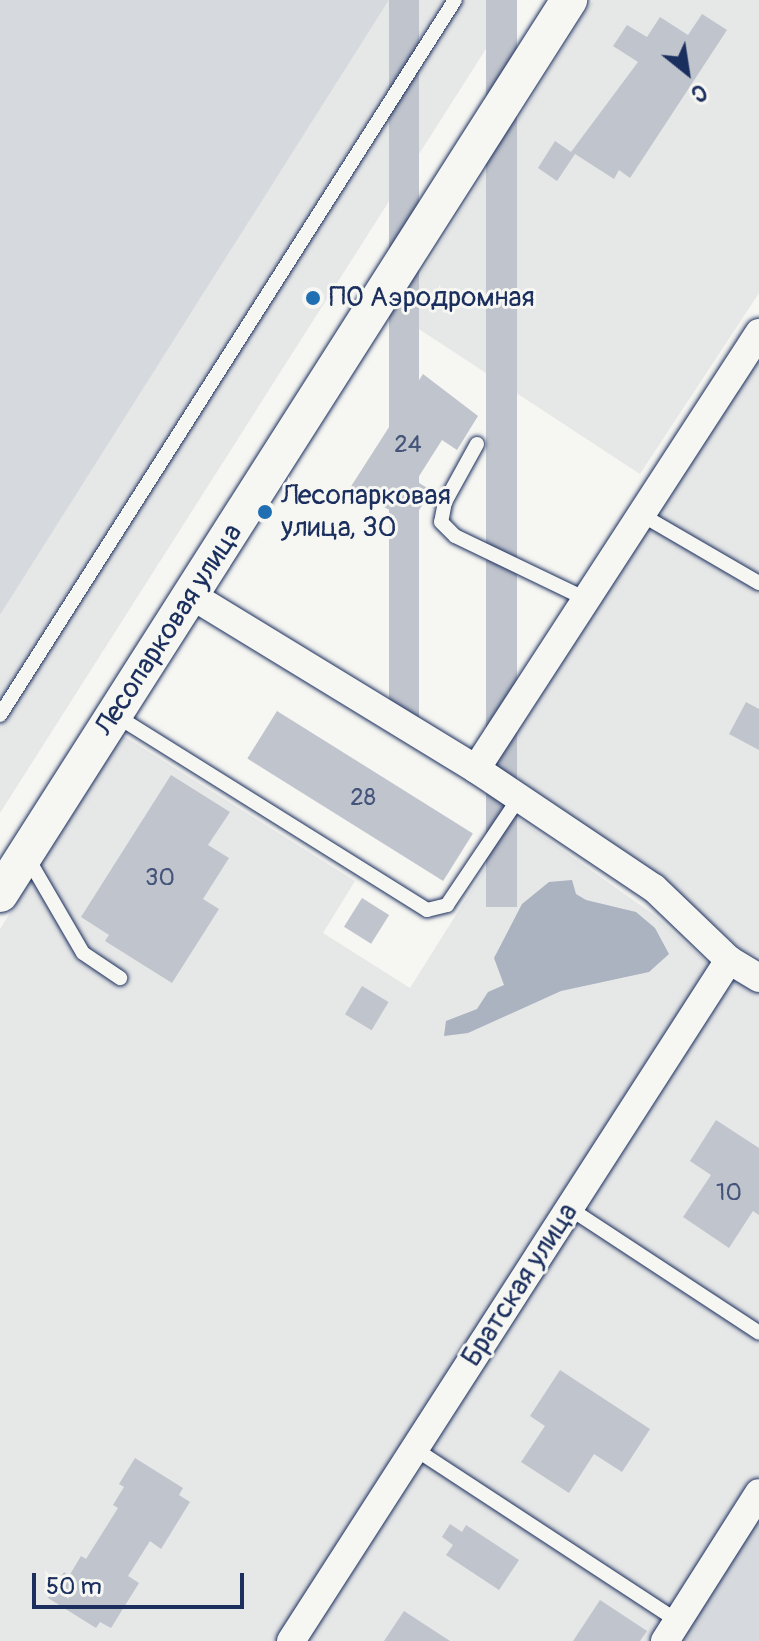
<!DOCTYPE html>
<html>
<head>
<meta charset="utf-8">
<style>
	body { margin:0 }
	#map { position:relative; width:759px; height:1641px; overflow:hidden; background:#f6f6f2; font-family:Pangolin,sans-serif }
	div>[style] { position:absolute }
	[style*='--x'] { left:calc(var(--x)*1px); top:calc(var(--y)*1px); width:calc(var(--w)*1px); rotate:calc(var(--a)*1deg) }
	.built>* { inset:0; background:#e6e7e7 }
	.green>* { inset:0; background:#d6d9dd }
	.water>* { inset:0; background:#abb2c0 }
	.building>* { inset:0; background:#c0c4cd; transform-origin:0 0 }
	.roads { filter:drop-shadow(0 0 2px #1b2f5e) drop-shadow(0 0 2px #1b2f5e) }
	.service>* { height:14px; margin:-7px; padding:0 7px; transform-origin:7px; border-radius:7px; background:#f6f6f2 }
	.minor>* { height:28px; margin:-14px; padding:0 14px; transform-origin:14px; border-radius:14px; background:#f6f6f2 }
	.tertiary>* { height:36px; margin:-18px; padding:0 18px; transform-origin:18px; border-radius:18px; background:#f6f6f2 }
	.dots>* { width:22px; height:22px; translate:-50% -50%; box-sizing:border-box; border:4px solid #f6f6f2; border-radius:50% }
	span { translate:-50% -50%; white-space:nowrap; text-align:center; line-height:1.15; -webkit-text-stroke:6px #f6f6f2; paint-order:stroke }
	.number-label { font-size:24px; color:#44547a }
	.number-label span { -webkit-text-stroke-width:0 }
	.poi-label { font-size:28px; color:#1b2f5e }
	.left { translate:0 -50%; text-align:left }
	.street-label { font-size:28px; color:#1b2f5e }
	.north { position:absolute; left:647px; top:32px; width:80px; height:80px; -webkit-text-stroke:6px #f6f6f2; paint-order:stroke; rotate:150deg; font-size:22px; font-weight:700; line-height:32px; text-align:center; color:#1b2f5e }
	.north::after { content:''; display:block; margin:auto; width:28px; height:36px; background:#1b2f5e; clip-path:polygon(50% 0,100% 100%,50% 72%,0 100%) }
	.scale { position:absolute; left:32px; top:1573px; width:212px; height:36px; box-sizing:border-box; border:4px solid #1b2f5e; border-top:0; padding-left:10px; font-size:24px; line-height:28px; white-space:nowrap; color:#1b2f5e; -webkit-text-stroke:6px #f6f6f2; paint-order:stroke }
</style>
</head>
<body>
<div id="map">
	<div class="built">
		<i style="clip-path:polygon(389px 0,517px 0,0 813px,0 615px)"></i>
		<i style="clip-path:polygon(593px 0,759px 0,759px 293px,640px 474px,396px 314px)"></i>
		<i style="clip-path:polygon(759px 356px,759px 956px,745px 953px,680px 894px,521px 784px,505px 747px)"></i>
		<i style="clip-path:polygon(122px 735px,355px 881px,323px 933px,410px 988px,517px 818px,653px 914px,721px 975px,759px 991px,759px 1476px,653px 1641px,0 1641px,0 929px)"></i>
	</div>
	<div class="green">
		<i style="clip-path:polygon(0 0,389px 0,0 615px)"></i>
		<i style="clip-path:polygon(759px 1513px,759px 1641px,679px 1641px)"></i>
	</div>
	<div class="water">
		<i style="clip-path:polygon(572px 880px,576px 894px,586px 900px,636px 912px,655px 928px,669px 954px,649px 972px,561px 991px,468px 1033px,444px 1036px,446px 1021px,477px 1009px,488px 992px,504px 985px,494px 958px,522px 904px,549px 882px)"></i>
	</div>
	<div class="building">
		<i style="left:389px;top:0;width:30px;height:728px"></i>
		<i style="left:486px;top:0;width:31px;height:907px"></i>
		<i style="clip-path:polygon(702px 14px,727px 30px,630px 178px,619px 170px,614px 179px,575px 154px,557px 181px,538px 168px,555px 141px,571px 152px,638px 62px,613px 46px,627px 25px,647px 37px,660px 17px,688px 35px)"></i>
		<i style="clip-path:polygon(423px 374px,478px 416px,457px 450px,442px 440px,416px 481px,432px 491px,411px 522px,350px 488px)"></i>
		<i style="clip-path:polygon(746px 702px,759px 709px,759px 750px,729px 734px)"></i>
		<i style="left:277px;top:711px;width:231px;height:56px;rotate:32deg"></i>
		<i style="clip-path:polygon(171px 775px,230px 812px,208px 845px,229px 858px,203px 899px,219px 909px,172px 983px,105px 941px,109px 935px,81px 917px)"></i>
		<i style="left:362px;top:898px;width:32px;height:34px;rotate:32deg"></i>
		<i style="left:362px;top:986px;width:31px;height:33px;rotate:31deg"></i>
		<i style="clip-path:polygon(716px 1120px,759px 1148px,759px 1215px,753px 1211px,729px 1248px,683px 1217px,711px 1175px,690px 1161px)"></i>
		<i style="clip-path:polygon(560px 1370px,650px 1429px,622px 1472px,594px 1454px,569px 1493px,521px 1462px,545px 1426px,530px 1416px)"></i>
		<i style="clip-path:polygon(135px 1458px,183px 1488px,179px 1495px,190px 1502px,161px 1549px,150px 1541px,128px 1576px,139px 1583px,111px 1628px,100px 1622px,96px 1628px,48px 1598px,64px 1572px,69px 1576px,81px 1556px,86px 1559px,118px 1508px,113px 1505px,124px 1487px,119px 1484px)"></i>
		<i style="clip-path:polygon(450px 1524px,462px 1532px,466px 1525px,519px 1560px,499px 1590px,446px 1555px,453px 1545px,442px 1537px)"></i>
		<i style="clip-path:polygon(600px 1600px,647px 1631px,640px 1641px,573px 1641px)"></i>
		<i style="clip-path:polygon(404px 1611px,450px 1641px,384px 1641px)"></i>
	</div>
	<div class="roads">
		<div class="service">
			<i style="--x:477;--y:444;--w:66;--a:118.9"></i>
			<i style="--x:445;--y:502;--w:20;--a:101"></i>
			<i style="--x:441;--y:522;--w:20;--a:45"></i>
			<i style="--x:455;--y:536;--w:145;--a:25.7"></i>
			<i style="--x:642;--y:515;--w:135;--a:30.2"></i>
			<i style="--x:0;--y:715;--w:847;--a:-57.53"></i>
			<i style="--x:115;--y:715;--w:368;--a:32"></i>
			<i style="--x:427;--y:910;--w:21;--a:-14"></i>
			<i style="--x:447;--y:905;--w:129;--a:-56.1"></i>
			<i style="--x:26;--y:855;--w:113;--a:59.8"></i>
			<i style="--x:83;--y:953;--w:45;--a:34"></i>
			<i style="--x:569;--y:1208;--w:227;--a:33.3"></i>
			<i style="--x:415;--y:1449;--w:314;--a:33.2"></i>
		</div>
		<div class="minor">
			<i style="--x:191;--y:595;--w:334;--a:31.4"></i>
			<i style="--x:476;--y:769;--w:214;--a:33.8"></i>
			<i style="--x:654;--y:888;--w:104;--a:43.8"></i>
			<i style="--x:729;--y:960;--w:35;--a:31"></i>
			<i style="--x:476;--y:769;--w:520;--a:-57.01"></i>
			<i style="--x:291;--y:1641;--w:810;--a:-57.25"></i>
			<i style="--x:665;--y:1641;--w:175;--a:-57.6"></i>
		</div>
		<div class="tertiary">
			<i style="--x:0;--y:894;--w:1060;--a:-57.52"></i>
		</div>
	</div>
	<div class="dots">
		<i style="left:313px;top:298px;background:#1f6fb2"></i>
		<i style="left:265px;top:512px;background:#1f6fb2"></i>
	</div>
	<div class="number-label">
		<span style="left:408px;top:445px">24</span>
		<span style="left:363px;top:798px">28</span>
		<span style="left:160px;top:878px">30</span>
		<span style="left:729px;top:1193px">10</span>
	</div>
	<div class="poi-label">
		<span class="left" style="left:329px;top:298px">ПО Аэродромная</span>
		<span class="left" style="left:281px;top:512px">Лесопарковая<br>улица, 30</span>
	</div>
	<div class="street-label">
		<span style="left:169px;top:630px;rotate:-57deg">Лесопарковая улица</span>
		<span style="left:520px;top:1285px;rotate:-57deg">Братская улица</span>
	</div>
	<div class="north">С</div>
	<div class="scale">50 m</div>
</div>
</body>
</html>
